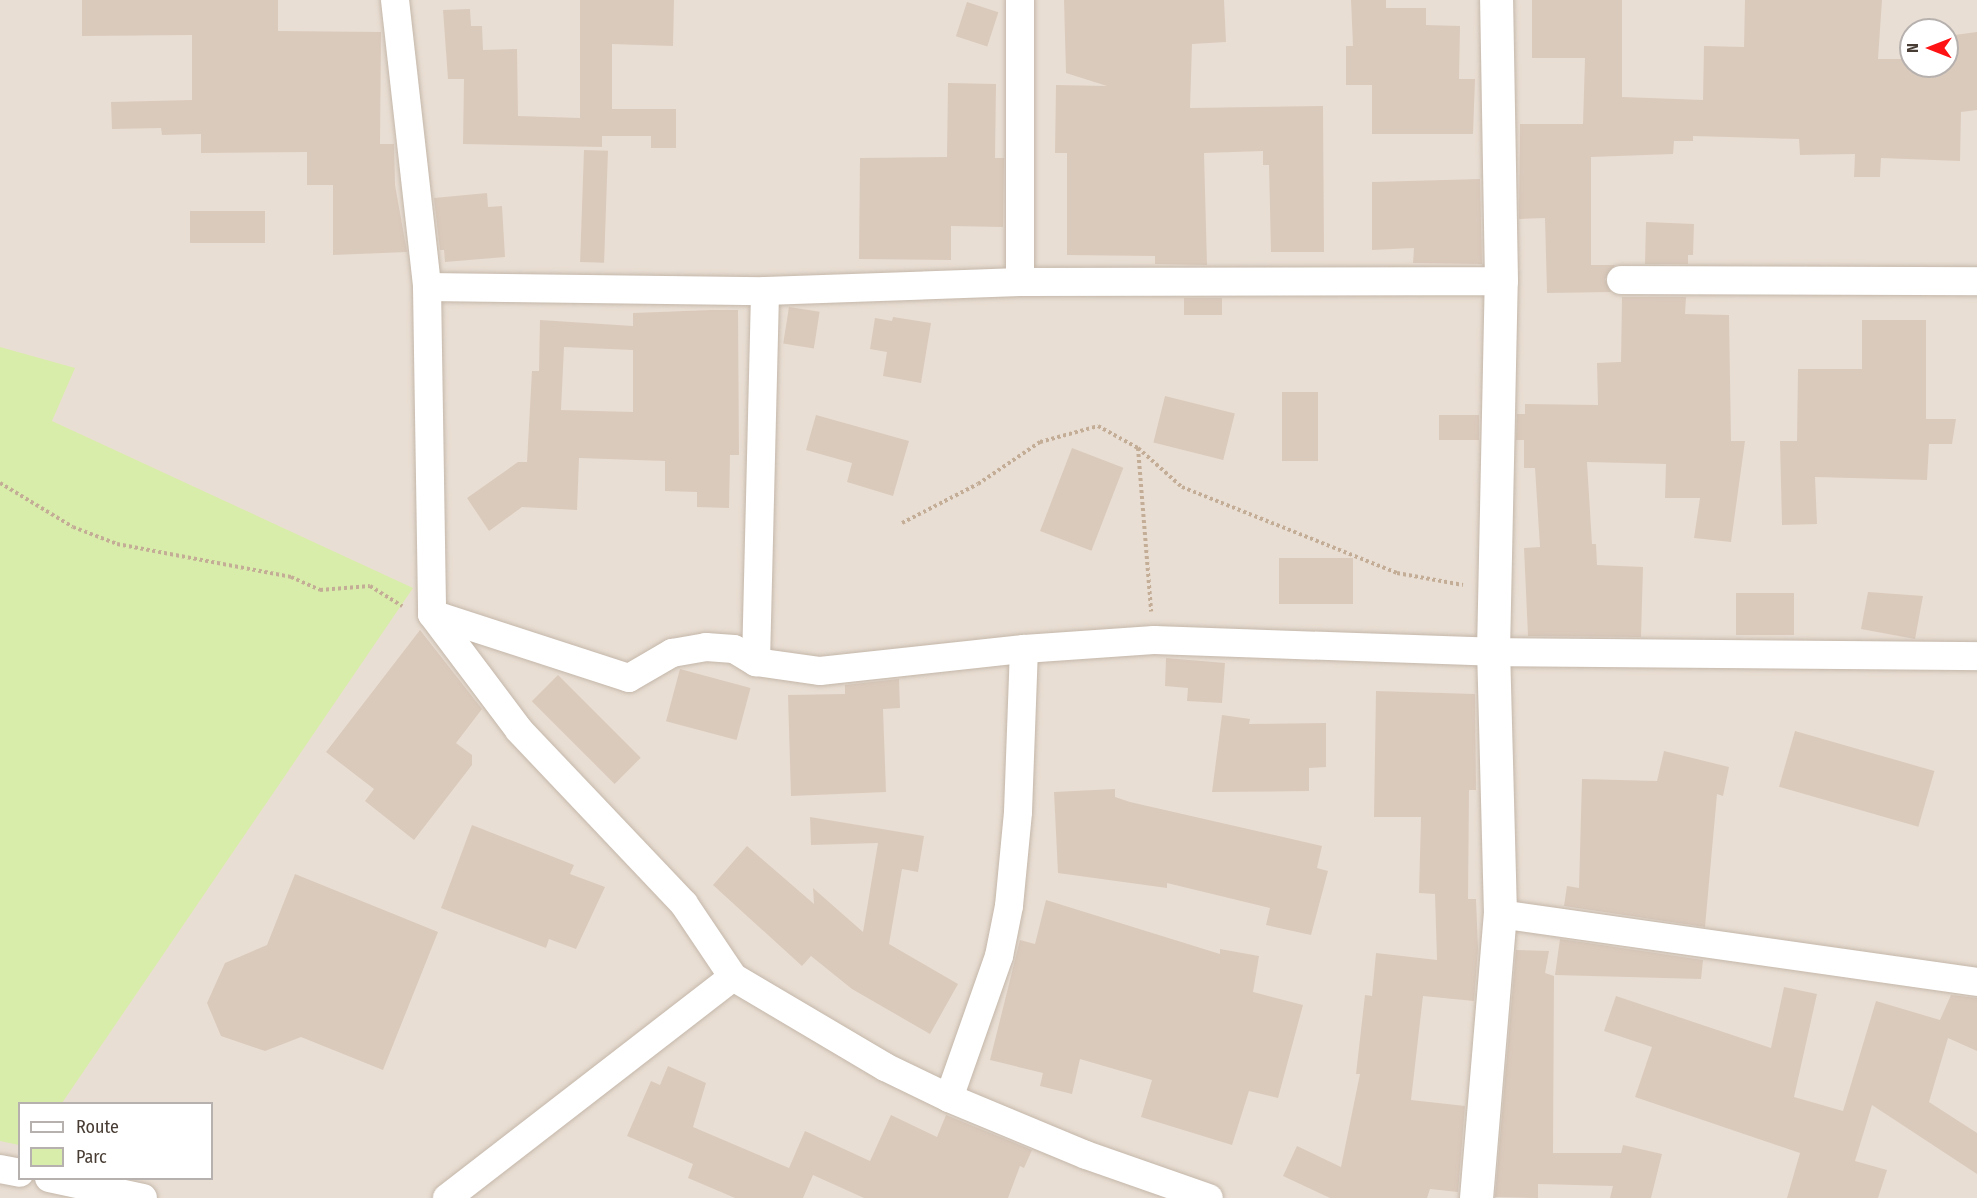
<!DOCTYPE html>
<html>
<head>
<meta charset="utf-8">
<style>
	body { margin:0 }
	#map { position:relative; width:1977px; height:1198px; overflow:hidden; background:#f4ede5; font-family:"Fira Sans Condensed",sans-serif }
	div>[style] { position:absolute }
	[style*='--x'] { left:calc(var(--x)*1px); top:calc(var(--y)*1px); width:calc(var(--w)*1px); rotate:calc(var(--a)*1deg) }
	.residential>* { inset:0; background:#e9ded3 }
	.green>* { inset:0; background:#d9edaa }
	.building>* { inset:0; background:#dacabc; transform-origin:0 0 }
	.path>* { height:4px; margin-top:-2px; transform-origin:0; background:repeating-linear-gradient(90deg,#c4ad97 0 3px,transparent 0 6px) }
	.roads { filter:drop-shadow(0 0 2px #c4b7aa) drop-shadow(0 0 2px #c4b7aa) }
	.minor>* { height:28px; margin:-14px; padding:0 14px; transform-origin:14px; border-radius:14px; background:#fff }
	.tertiary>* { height:33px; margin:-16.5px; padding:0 16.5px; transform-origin:16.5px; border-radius:16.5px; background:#fff }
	span { translate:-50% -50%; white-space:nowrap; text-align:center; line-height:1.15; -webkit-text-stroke:5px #fff; paint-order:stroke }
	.legend { position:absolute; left:18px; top:1102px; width:195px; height:78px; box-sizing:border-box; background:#fff; border:2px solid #b6b1ae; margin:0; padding:8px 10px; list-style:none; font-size:18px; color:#483d34 }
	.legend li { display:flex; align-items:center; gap:12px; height:30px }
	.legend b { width:30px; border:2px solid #b6b1ae }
	.north { position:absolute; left:1899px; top:18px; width:60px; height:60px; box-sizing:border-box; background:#fff; border:2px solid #b6b1ae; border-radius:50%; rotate:270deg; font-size:16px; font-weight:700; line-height:24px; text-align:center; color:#483d34 }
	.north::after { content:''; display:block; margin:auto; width:21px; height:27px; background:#ff1213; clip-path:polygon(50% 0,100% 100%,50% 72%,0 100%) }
</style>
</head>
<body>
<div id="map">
	<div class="residential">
		<i style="clip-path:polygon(evenodd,0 0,1977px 0,1977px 1198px,0 1198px,0 0,1911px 30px,1947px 30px,1947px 66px,1911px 66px,1911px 30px,0 0,20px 1104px,212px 1104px,212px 1178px,20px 1178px,20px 1104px)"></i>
	</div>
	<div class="green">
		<i style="clip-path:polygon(0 347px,75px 368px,52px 421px,413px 588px,62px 1103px,20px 1104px,19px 1145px,0 1141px)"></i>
	</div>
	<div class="building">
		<i style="clip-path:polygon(82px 0,278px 0,278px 31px,381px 32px,380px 144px,394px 144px,395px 185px,407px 252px,333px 255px,333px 185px,307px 185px,307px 152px,201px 153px,201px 134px,162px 135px,161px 128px,112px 129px,111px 102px,192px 100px,192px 35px,82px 36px)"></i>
		<i style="clip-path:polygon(580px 0,674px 0,673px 46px,612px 44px,612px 109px,676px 109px,676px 148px,651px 148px,651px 136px,602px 136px,602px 147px,463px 144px,464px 79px,448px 79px,443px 10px,470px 9px,471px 26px,482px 26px,483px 50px,517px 49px,518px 116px,580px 118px)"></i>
		<i style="clip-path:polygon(1064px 0,1224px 0,1226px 42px,1192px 44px,1190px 108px,1323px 106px,1324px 252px,1271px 252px,1269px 165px,1263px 165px,1263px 151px,1204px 153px,1207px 265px,1155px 264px,1155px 256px,1067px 255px,1067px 153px,1055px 153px,1056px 85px,1107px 86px,1066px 73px)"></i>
		<i style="clip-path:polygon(1351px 0,1386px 0,1386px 8px,1426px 8px,1426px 25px,1460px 26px,1459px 79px,1475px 79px,1473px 134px,1372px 134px,1372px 85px,1346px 85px,1346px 46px,1353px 46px)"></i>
		<i style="clip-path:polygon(1532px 0,1622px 0,1622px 97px,1703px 100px,1704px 46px,1744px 47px,1745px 0,1882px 0,1878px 59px,1911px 59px,1911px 66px,1947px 66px,1947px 36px,1977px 32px,1977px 110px,1961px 112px,1960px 161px,1881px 158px,1880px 177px,1854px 177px,1855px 154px,1800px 155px,1799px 139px,1693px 136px,1693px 141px,1674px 141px,1673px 154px,1591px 157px,1591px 265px,1615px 265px,1605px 279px,1611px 292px,1547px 293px,1545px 218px,1519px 219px,1520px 124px,1583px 124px,1585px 58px,1532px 58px)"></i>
		<i style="left:967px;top:2px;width:33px;height:36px;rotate:18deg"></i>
		<i style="clip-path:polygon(948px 83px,996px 84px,995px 158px,1004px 158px,1003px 227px,951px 226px,951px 260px,859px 259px,860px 158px,947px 157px)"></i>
		<i style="left:584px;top:150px;width:24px;height:112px;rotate:2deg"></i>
		<i style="clip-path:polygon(1480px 179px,1482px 264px,1413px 263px,1414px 248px,1372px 250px,1372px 182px)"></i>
		<i style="clip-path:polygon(487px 193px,488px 207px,502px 206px,505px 257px,445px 262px,444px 250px,440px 250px,434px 198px)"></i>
		<i style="left:190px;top:211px;width:75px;height:32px"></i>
		<i style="clip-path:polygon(1646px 222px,1694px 224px,1693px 255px,1688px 255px,1688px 264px,1645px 264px)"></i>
		<i style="clip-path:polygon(1622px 297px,1686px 297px,1685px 314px,1729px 315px,1731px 441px,1745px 441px,1731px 542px,1694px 538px,1700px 498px,1665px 498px,1666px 464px,1587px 462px,1592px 544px,1596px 544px,1597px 565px,1643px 567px,1641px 637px,1528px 636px,1524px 548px,1540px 547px,1535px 468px,1524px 468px,1524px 440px,1516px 440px,1517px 414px,1525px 414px,1525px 404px,1598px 405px,1597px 363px,1621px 362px)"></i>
		<i style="left:1184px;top:298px;width:38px;height:17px"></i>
		<i style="left:789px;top:307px;width:31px;height:37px;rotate:9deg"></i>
		<i style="clip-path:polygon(evenodd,711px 310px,738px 310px,739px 455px,730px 455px,729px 508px,697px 507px,697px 492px,665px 491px,665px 461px,579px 458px,577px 510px,522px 507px,489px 531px,467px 498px,518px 462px,527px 462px,532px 371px,539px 371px,540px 320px,633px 326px,633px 313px,711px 310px,564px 347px,633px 350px,633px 412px,561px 410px,564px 347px)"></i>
		<i style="clip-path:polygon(893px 317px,931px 323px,921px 383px,883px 376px,887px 352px,870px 349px,875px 318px,892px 321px)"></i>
		<i style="clip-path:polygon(1862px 320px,1926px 320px,1926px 419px,1956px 419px,1952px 444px,1929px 444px,1927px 480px,1815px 477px,1817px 524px,1782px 525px,1780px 441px,1797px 441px,1798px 369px,1862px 369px)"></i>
		<i style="left:1282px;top:392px;width:36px;height:69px"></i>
		<i style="left:1165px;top:396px;width:72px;height:48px;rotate:14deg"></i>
		<i style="clip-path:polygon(816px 415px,909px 441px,893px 496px,847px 482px,852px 463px,806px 450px)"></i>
		<i style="left:1479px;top:415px;width:25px;height:40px;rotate:90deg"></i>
		<i style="left:1072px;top:448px;width:55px;height:89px;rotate:21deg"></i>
		<i style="left:1279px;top:558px;width:74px;height:46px"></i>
		<i style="clip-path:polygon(1868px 592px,1923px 596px,1915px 639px,1861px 629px)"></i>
		<i style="left:1736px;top:593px;width:58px;height:42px"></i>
		<i style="clip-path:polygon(420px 630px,482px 709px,456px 743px,472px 755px,472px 765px,414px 840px,365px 801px,374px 789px,326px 752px)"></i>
		<i style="clip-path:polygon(1166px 658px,1225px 663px,1222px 703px,1187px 701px,1188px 688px,1165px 686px)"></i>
		<i style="left:680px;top:669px;width:73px;height:54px;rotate:15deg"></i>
		<i style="left:558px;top:675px;width:117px;height:37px;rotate:45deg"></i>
		<i style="clip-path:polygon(899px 679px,900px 708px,883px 709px,886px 792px,791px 796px,788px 695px,845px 694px,845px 685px)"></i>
		<i style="clip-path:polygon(1376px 691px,1475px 694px,1476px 790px,1469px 790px,1468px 899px,1476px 899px,1478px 949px,1474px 1001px,1423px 996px,1411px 1100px,1465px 1106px,1458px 1192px,1430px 1189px,1427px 1198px,1330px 1198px,1283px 1176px,1297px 1146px,1341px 1167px,1360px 1074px,1356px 1074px,1365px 995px,1372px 996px,1376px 953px,1437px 960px,1435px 894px,1419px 893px,1421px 817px,1374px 817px)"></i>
		<i style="clip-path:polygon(1222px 715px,1250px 719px,1249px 724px,1326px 723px,1326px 767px,1309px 768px,1309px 791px,1212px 792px)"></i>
		<i style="left:1795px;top:731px;width:145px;height:58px;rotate:16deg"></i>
		<i style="clip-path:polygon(1664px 751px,1729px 767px,1723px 796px,1717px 794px,1705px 927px,1564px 906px,1567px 886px,1579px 888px,1582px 779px,1657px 781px)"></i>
		<i style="clip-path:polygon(1115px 789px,1115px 797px,1130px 802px,1322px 846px,1317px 868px,1328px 871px,1311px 935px,1266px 925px,1270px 908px,1167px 883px,1167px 888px,1058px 873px,1054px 792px)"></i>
		<i style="clip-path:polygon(810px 817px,924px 836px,918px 872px,902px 869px,889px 944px,958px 984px,930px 1034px,852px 989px,811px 956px,802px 966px,713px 885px,747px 846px,814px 904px,813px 888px,863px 932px,878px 843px,811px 845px)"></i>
		<i style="clip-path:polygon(472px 825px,574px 865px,570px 874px,605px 887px,576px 949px,549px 939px,546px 948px,441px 908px)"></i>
		<i style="clip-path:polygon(295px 874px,438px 932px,383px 1070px,301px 1037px,265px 1051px,221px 1036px,207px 1003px,225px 963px,267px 945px)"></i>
		<i style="clip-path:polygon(1046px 900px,1220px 954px,1220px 949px,1259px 956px,1253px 992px,1303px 1005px,1278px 1098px,1249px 1091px,1232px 1145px,1141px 1117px,1152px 1080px,1080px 1059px,1072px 1094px,1040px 1086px,1043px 1073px,990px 1060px,1020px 940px,1035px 944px)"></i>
		<i style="clip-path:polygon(1560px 939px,1703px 960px,1701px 979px,1555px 975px)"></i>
		<i style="clip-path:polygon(1516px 950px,1549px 951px,1545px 973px,1554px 976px,1553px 1153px,1621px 1153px,1623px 1145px,1662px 1154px,1651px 1198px,1610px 1198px,1613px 1186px,1538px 1184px,1538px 1198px,1495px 1197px)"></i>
		<i style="clip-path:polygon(1784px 987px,1817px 994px,1794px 1097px,1843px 1111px,1876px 1001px,1940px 1020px,1951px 995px,1977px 998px,1977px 1051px,1948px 1038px,1929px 1102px,1977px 1133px,1977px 1174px,1872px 1105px,1855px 1161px,1887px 1170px,1878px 1198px,1787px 1198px,1800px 1153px,1635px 1097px,1652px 1047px,1604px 1031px,1616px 996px,1771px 1048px)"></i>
		<i style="clip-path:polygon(668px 1066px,706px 1083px,693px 1127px,789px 1168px,805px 1131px,870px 1161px,891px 1115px,937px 1137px,946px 1115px,1032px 1150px,1024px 1168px,1020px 1166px,1008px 1198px,864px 1198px,813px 1175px,803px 1198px,735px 1198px,688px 1178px,693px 1164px,627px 1136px,651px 1081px,660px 1085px)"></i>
	</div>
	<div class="path">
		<i style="--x:1138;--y:448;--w:164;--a:85.4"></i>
		<i style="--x:0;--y:483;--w:85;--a:31.1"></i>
		<i style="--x:73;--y:527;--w:47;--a:21.1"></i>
		<i style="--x:117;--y:544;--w:177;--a:10.7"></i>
		<i style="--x:291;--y:577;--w:32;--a:24"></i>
		<i style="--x:320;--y:590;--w:50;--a:-4.6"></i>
		<i style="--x:370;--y:586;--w:38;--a:32"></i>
		<i style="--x:902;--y:523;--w:85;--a:-27.2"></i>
		<i style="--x:978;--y:484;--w:75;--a:-34.1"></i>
		<i style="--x:1040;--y:442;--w:60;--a:-15.4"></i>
		<i style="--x:1098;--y:426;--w:46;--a:28.8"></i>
		<i style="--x:1138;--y:448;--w:59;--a:41.6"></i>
		<i style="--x:1182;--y:487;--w:232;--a:21.8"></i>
		<i style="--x:1397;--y:573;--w:67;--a:10.3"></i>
	</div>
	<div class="roads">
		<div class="minor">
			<i style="--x:395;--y:0;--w:289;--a:83.6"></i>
			<i style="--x:427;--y:287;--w:327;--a:89.1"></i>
			<i style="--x:432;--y:614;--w:145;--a:53.1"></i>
			<i style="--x:519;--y:730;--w:240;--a:46.5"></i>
			<i style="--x:684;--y:904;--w:88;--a:56.1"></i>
			<i style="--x:733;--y:977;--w:177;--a:30.6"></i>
			<i style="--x:885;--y:1067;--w:71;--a:25.8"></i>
			<i style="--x:949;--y:1098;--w:148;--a:22.6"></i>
			<i style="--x:1086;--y:1155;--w:130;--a:19.3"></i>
			<i style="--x:1020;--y:0;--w:282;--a:90"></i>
			<i style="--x:1621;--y:280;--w:356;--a:0.2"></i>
			<i style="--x:427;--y:287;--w:338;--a:0.7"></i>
			<i style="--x:765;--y:291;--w:255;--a:-2"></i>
			<i style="--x:1020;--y:282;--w:481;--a:-0.1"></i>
			<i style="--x:432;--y:614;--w:207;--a:18"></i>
			<i style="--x:629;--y:678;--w:50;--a:-30.2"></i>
			<i style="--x:672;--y:653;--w:35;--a:-10"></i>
			<i style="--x:706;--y:647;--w:28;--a:4"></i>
			<i style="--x:734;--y:649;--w:26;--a:31"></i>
			<i style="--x:756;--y:662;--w:65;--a:8"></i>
			<i style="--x:820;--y:671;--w:205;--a:-6.2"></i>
			<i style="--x:1024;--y:649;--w:130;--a:-4"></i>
			<i style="--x:1154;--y:640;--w:339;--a:2"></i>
			<i style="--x:1493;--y:652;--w:484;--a:0.5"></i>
			<i style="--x:756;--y:662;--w:371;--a:-88.6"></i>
			<i style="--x:1500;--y:914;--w:482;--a:8.1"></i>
			<i style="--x:949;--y:1098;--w:151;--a:-70.6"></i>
			<i style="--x:999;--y:956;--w:51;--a:-78.7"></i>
			<i style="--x:1009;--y:906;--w:94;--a:-84.5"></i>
			<i style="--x:1018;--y:812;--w:163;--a:-87.9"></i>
			<i style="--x:0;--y:1169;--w:20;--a:11"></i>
			<i style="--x:49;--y:1178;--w:96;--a:12"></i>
			<i style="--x:447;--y:1198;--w:361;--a:-37.7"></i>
		</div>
		<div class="tertiary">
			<i style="--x:1476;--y:1198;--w:285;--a:-85.2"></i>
			<i style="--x:1500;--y:914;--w:262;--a:-91.5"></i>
			<i style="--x:1493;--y:652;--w:371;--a:-88.8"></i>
			<i style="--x:1501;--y:281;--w:281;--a:-91"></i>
		</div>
	</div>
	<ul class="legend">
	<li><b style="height:8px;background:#fff"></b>Route</li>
	<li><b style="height:16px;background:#d9edaa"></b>Parc</li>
	</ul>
	<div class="north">N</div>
</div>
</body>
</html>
